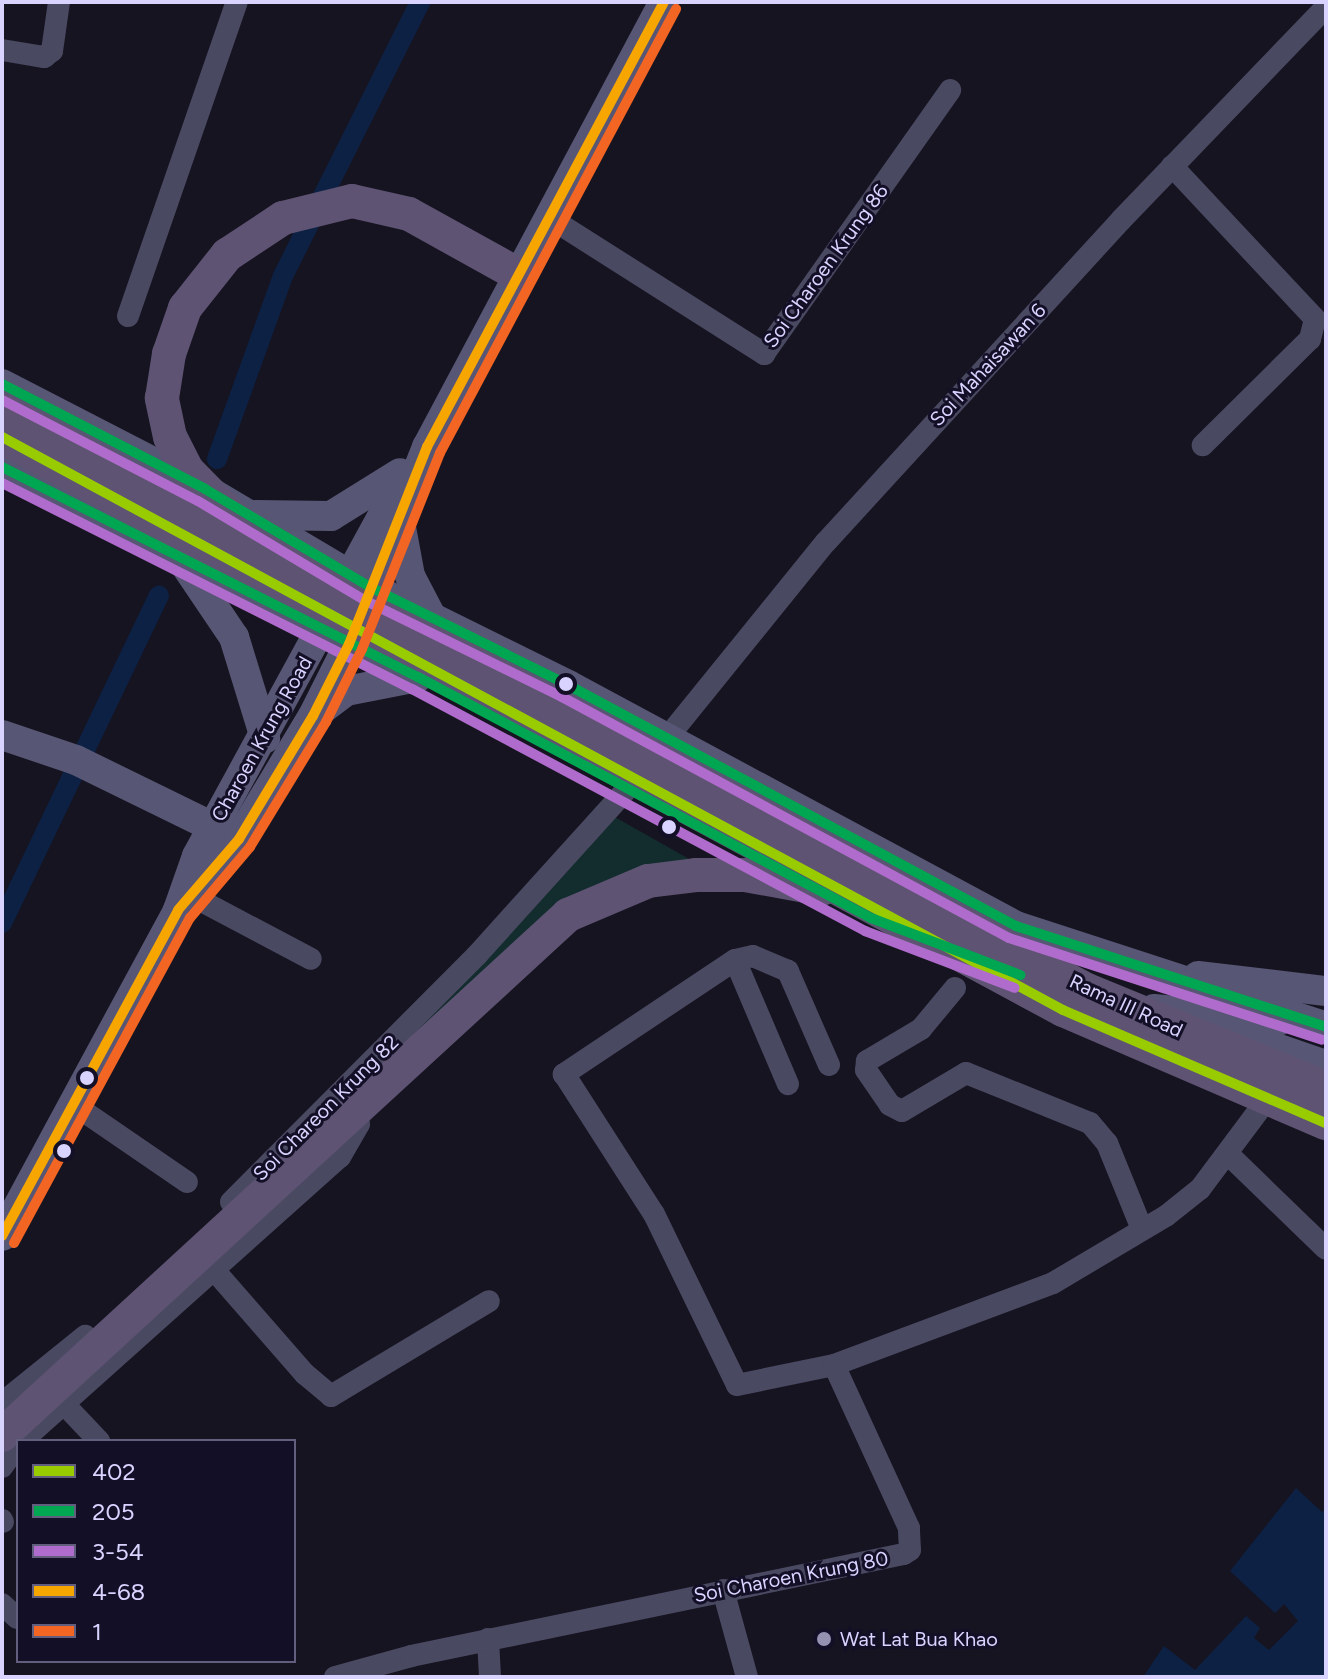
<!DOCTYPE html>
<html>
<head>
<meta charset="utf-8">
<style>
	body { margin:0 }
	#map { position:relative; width:1328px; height:1679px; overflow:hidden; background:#161421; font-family:Figtree,sans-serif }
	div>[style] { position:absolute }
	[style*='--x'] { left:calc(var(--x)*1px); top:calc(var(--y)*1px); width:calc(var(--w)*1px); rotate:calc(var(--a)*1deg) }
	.green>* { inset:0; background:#132c2d }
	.water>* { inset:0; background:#0d2144 }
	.canal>* { height:20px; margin:-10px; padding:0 10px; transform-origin:10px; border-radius:10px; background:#0d2144 }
	.street>* { height:22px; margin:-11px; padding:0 11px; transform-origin:11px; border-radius:11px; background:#4a4962 }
	.secondary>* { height:30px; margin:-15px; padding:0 15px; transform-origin:15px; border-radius:15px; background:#575674 }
	.primary>* { height:34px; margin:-17px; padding:0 17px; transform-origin:17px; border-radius:17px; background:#5e5373 }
	.bus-1>* { height:10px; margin:-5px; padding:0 5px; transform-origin:5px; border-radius:5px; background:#9c0 }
	.bus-2>* { height:10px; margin:-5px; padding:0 5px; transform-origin:5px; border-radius:5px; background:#00a651 }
	.bus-3>* { height:10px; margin:-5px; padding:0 5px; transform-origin:5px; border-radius:5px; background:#b06ccc }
	.bus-4>* { height:10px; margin:-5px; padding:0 5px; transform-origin:5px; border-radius:5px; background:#f7a600 }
	.bus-5>* { height:10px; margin:-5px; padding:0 5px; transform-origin:5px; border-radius:5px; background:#f26522 }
	.dots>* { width:22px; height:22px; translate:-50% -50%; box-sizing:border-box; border:4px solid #130f26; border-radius:50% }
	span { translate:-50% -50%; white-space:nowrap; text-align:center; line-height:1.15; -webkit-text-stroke:6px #130f26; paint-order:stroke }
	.street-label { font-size:20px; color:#d9d4ff }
	.poi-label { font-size:20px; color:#d9d4ff }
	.left { translate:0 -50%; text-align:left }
	.frame { position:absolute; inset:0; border:4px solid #d9d4ff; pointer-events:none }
	.legend { position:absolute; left:16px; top:1439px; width:280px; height:224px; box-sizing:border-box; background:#130f26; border:2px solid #625e7d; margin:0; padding:10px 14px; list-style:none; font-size:24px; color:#d9d4ff }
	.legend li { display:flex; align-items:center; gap:16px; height:40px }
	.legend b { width:40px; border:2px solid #625e7d }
</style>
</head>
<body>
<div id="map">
	<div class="green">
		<i style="clip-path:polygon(613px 816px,691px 860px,608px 900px,354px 1093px)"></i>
	</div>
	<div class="water">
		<i style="clip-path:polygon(1296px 1488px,1322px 1512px,1326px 1508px,1326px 1677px,1143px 1677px,1164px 1646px,1195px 1670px,1246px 1616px,1260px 1628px,1254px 1638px,1269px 1650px,1298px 1621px,1284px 1604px,1275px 1613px,1230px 1571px)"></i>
	</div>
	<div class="canal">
		<i style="--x:217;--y:459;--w:195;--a:-70.2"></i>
		<i style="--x:283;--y:276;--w:306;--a:-63.4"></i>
		<i style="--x:2;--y:923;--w:363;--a:-64.4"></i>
	</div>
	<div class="street">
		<i style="--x:2;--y:50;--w:43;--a:9.5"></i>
		<i style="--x:44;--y:57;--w:10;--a:-37"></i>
		<i style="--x:52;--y:51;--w:49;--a:-81.9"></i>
		<i style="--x:1172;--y:166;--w:209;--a:46.9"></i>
		<i style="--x:1315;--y:319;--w:21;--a:104"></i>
		<i style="--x:1310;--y:339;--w:151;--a:135.3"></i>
		<i style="--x:550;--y:218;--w:254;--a:32.4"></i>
		<i style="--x:764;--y:354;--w:323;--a:-54.8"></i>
		<i style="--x:128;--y:316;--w:332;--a:-70.9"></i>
		<i style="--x:667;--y:738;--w:252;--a:-51"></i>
		<i style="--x:826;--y:542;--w:437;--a:-47.5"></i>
		<i style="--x:1121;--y:220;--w:296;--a:-46.1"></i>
		<i style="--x:194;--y:897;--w:132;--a:27.9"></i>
		<i style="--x:735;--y:960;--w:135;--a:66.9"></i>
		<i style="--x:955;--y:988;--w:53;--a:129.7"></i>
		<i style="--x:921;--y:1029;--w:63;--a:149.3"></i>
		<i style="--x:867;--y:1061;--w:9;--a:96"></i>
		<i style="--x:866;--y:1070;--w:42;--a:55.6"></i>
		<i style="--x:890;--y:1105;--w:13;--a:27"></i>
		<i style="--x:902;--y:1111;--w:74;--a:-30.7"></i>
		<i style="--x:966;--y:1073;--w:134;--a:22"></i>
		<i style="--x:1090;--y:1123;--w:26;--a:50"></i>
		<i style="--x:1107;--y:1143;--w:93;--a:67.9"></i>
		<i style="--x:829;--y:1065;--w:103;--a:-113.6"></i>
		<i style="--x:788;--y:971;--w:38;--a:-157"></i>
		<i style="--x:753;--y:956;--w:18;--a:167"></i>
		<i style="--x:735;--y:960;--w:206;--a:146.3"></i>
		<i style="--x:564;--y:1074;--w:166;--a:57.3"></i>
		<i style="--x:654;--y:1214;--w:190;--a:64.1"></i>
		<i style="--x:737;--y:1385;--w:99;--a:-11.7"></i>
		<i style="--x:73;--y:1104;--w:138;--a:34.4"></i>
		<i style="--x:1228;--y:1154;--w:136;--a:44.1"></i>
		<i style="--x:231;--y:1202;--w:349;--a:-45.1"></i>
		<i style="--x:477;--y:955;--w:224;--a:-47.9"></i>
		<i style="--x:215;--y:1271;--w:137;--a:48.9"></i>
		<i style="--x:305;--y:1374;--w:34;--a:40"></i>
		<i style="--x:331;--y:1396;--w:184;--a:-31"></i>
		<i style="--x:2;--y:1403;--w:107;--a:-38.9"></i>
		<i style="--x:64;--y:1404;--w:51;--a:46.6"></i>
		<i style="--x:22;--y:1441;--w:426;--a:-41.8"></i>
		<i style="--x:340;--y:1157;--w:38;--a:-60"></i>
		<i style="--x:359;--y:1124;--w:22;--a:-106"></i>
		<i style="--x:2;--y:1467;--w:27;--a:-54"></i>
		<i style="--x:2;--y:1520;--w:2;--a:63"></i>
		<i style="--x:723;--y:1590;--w:90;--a:74.6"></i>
		<i style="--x:2;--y:1604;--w:21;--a:43"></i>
		<i style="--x:488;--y:1639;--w:38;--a:87"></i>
		<i style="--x:335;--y:1677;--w:79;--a:-15.4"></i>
		<i style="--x:411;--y:1656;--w:503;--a:-11.69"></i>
		<i style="--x:904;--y:1554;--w:7;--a:-34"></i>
		<i style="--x:910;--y:1550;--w:22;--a:-93"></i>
		<i style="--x:909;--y:1528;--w:179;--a:-114.7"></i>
		<i style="--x:834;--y:1365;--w:234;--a:-20.5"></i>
		<i style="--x:1053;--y:1283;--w:131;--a:-30.7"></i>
		<i style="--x:1166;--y:1216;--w:43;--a:-38.5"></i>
		<i style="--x:1200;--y:1189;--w:124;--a:-53.2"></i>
	</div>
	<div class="secondary">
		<i style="--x:2;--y:384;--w:229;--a:27.3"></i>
		<i style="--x:205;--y:489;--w:192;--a:30.7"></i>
		<i style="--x:370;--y:587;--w:221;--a:26.3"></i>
		<i style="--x:568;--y:685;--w:509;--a:28.28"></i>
		<i style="--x:1016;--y:926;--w:326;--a:18"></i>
		<i style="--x:2;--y:467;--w:429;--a:26.9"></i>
		<i style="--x:256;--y:515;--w:75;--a:0.8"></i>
		<i style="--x:331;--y:516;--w:81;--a:-31.9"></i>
		<i style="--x:400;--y:522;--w:55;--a:79.5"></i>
		<i style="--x:410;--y:576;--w:47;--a:62.4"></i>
		<i style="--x:182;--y:560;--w:93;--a:56"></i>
		<i style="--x:234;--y:637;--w:106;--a:72.9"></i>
		<i style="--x:317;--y:713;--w:36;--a:-37"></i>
		<i style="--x:346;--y:691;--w:73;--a:-11"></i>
		<i style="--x:2;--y:735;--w:78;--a:18.7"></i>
		<i style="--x:76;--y:760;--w:153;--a:26.1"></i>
		<i style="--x:178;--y:910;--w:94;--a:-49.3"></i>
		<i style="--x:239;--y:839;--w:144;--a:-59"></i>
		<i style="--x:313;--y:716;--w:80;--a:-63.4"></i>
		<i style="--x:349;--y:644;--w:212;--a:-68.4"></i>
		<i style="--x:427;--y:447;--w:504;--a:-61.96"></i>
		<i style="--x:1198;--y:976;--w:129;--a:6.7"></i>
		<i style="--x:1154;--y:1009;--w:125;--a:5.5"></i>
		<i style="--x:1227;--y:1031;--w:105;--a:19"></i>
		<i style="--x:2;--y:1236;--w:370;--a:-61.6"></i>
		<i style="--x:178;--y:910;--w:57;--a:-70.6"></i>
		<i style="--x:197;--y:856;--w:420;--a:-61.4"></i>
	</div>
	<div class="primary">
		<i style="--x:2;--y:410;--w:1230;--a:28.13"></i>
		<i style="--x:1087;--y:990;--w:258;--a:22.3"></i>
		<i style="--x:2;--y:437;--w:1206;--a:28.37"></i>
		<i style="--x:1063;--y:1010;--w:286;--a:23.3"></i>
		<i style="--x:233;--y:517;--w:66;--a:-134.4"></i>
		<i style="--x:187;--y:470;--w:37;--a:-117"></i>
		<i style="--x:170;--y:437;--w:40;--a:-102"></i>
		<i style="--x:162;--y:398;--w:45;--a:-81"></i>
		<i style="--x:169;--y:354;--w:49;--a:-70.8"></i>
		<i style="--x:185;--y:308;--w:68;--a:-51.6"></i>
		<i style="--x:227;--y:255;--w:67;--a:-33.5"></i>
		<i style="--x:283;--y:218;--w:71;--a:-13.8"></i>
		<i style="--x:352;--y:201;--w:58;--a:12.8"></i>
		<i style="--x:409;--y:214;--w:126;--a:29"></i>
		<i style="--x:2;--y:1435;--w:769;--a:-42.57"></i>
		<i style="--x:568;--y:915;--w:87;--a:-23"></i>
		<i style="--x:648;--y:881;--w:48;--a:-7.1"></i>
		<i style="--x:696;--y:875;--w:49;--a:0"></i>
		<i style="--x:745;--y:875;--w:78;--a:10.3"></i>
	</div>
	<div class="bus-1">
		<i style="--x:2;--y:437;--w:1206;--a:28.37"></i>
		<i style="--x:1063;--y:1010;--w:286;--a:23.3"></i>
	</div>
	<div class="bus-2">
		<i style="--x:2;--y:384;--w:229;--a:27.3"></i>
		<i style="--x:205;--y:489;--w:192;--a:30.7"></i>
		<i style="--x:370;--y:587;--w:221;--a:26.3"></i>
		<i style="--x:568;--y:685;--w:509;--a:28.28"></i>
		<i style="--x:1016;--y:926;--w:326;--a:18"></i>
		<i style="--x:2;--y:467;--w:466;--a:26.8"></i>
		<i style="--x:418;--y:677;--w:513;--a:28.01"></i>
		<i style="--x:871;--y:918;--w:160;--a:20.9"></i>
	</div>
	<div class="bus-3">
		<i style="--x:2;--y:400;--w:220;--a:27.3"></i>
		<i style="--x:198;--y:501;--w:193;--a:30.8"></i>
		<i style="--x:364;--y:600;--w:220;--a:26.1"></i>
		<i style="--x:562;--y:697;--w:508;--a:28.33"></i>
		<i style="--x:1009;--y:938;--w:329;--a:18"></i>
		<i style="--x:2;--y:483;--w:459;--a:26.7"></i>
		<i style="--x:412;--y:689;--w:514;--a:28.11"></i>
		<i style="--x:865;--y:931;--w:160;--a:20.8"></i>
	</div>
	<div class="bus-4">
		<i style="--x:2;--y:1236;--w:370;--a:-61.6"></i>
		<i style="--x:178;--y:910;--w:94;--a:-49.3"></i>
		<i style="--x:239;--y:839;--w:144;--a:-59"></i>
		<i style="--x:313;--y:716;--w:80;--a:-63.4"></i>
		<i style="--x:349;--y:644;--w:212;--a:-68.4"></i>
		<i style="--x:427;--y:447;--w:504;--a:-61.96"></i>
	</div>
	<div class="bus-5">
		<i style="--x:14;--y:1243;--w:370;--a:-61.6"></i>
		<i style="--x:190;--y:918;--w:93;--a:-49.8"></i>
		<i style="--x:250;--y:847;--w:146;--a:-58.7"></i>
		<i style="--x:326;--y:722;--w:81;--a:-63.7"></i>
		<i style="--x:362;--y:649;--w:211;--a:-68.3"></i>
		<i style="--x:440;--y:453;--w:503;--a:-62.01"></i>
	</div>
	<div class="dots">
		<i style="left:566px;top:684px;background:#d9d4ff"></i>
		<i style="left:669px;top:827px;background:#d9d4ff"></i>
		<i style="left:87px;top:1078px;background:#d9d4ff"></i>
		<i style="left:64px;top:1151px;background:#d9d4ff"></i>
		<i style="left:824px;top:1639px;background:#9591b1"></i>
	</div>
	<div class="street-label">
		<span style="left:826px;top:266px;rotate:-54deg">Soi Charoen Krung 86</span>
		<span style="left:988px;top:365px;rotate:-47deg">Soi Mahaisawan 6</span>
		<span style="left:262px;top:739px;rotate:-61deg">Charoen Krung Road</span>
		<span style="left:1126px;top:1006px;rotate:25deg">Rama III Road</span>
		<span style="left:326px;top:1108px;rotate:-45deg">Soi Chareon Krung 82</span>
		<span style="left:791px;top:1577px;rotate:-11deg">Soi Charoen Krung 80</span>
	</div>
	<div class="poi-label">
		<span class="left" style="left:840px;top:1639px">Wat Lat Bua Khao</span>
	</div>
	<div class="frame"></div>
	<ul class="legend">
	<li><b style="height:10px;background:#9c0"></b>402</li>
	<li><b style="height:10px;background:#00a651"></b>205</li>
	<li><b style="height:10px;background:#b06ccc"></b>3-54</li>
	<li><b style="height:10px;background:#f7a600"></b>4-68</li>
	<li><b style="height:10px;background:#f26522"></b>1</li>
	</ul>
</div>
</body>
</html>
